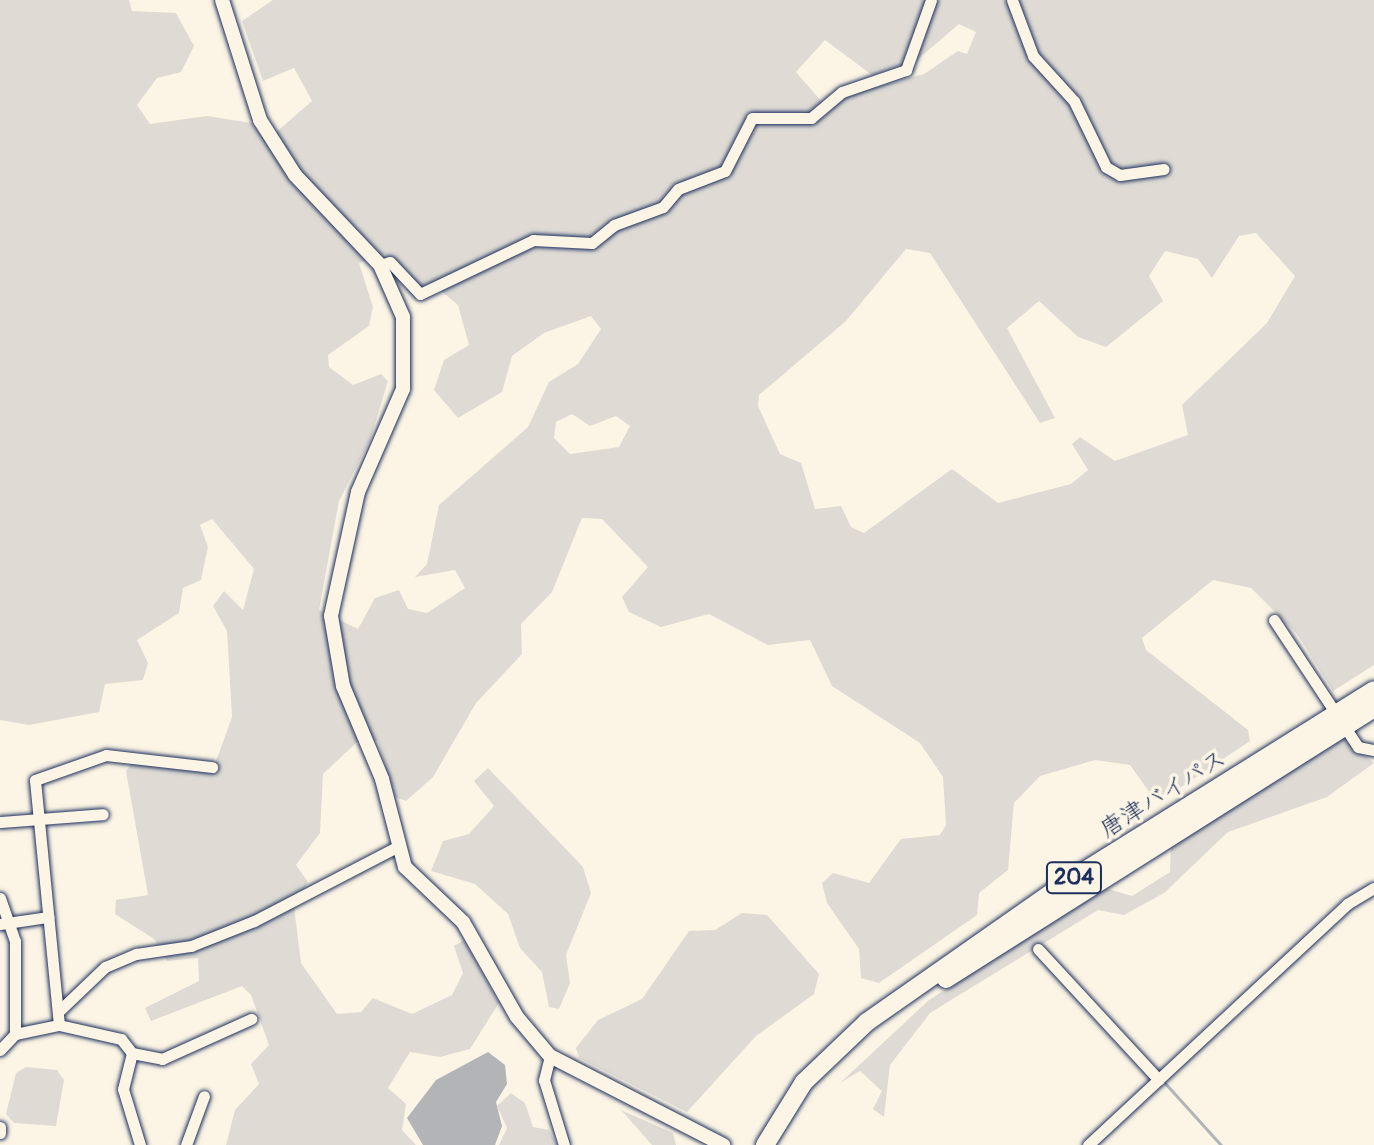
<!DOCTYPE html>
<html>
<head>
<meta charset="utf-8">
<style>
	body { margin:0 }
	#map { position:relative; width:1374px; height:1145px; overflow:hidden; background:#fcf5e5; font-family:Pangolin,"Klee One",sans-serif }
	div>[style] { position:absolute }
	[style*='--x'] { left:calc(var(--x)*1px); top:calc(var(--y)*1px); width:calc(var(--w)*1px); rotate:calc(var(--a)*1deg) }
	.green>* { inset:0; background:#dfdbd4 }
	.water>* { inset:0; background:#b2b4b8 }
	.stream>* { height:3px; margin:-1.5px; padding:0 1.5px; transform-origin:1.5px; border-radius:1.5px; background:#b2b4b8 }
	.roads { filter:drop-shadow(0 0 2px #1b2f5e) drop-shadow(0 0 2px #1b2f5e) }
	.minor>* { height:11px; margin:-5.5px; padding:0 5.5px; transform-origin:5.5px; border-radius:5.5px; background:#fcf5e5 }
	.tertiary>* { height:14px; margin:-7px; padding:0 7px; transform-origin:7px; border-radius:7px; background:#fcf5e5 }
	.trunk>* { height:18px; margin:-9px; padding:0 9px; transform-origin:9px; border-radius:9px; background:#fcf5e5 }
	span { translate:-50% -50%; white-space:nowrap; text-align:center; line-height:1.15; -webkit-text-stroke:7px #fcf5e5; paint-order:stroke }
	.shield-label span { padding:2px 6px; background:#fcf5e5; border:2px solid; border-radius:6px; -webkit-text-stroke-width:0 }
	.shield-label { font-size:22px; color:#1b2f5e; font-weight:700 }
	.street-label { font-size:24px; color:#1b2f5e }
</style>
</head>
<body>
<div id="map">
	<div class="green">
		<i style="clip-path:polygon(evenodd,0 0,129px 0,132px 11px,176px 13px,194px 46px,181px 72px,157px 78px,137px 105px,150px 124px,207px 116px,251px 123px,266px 141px,312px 101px,294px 68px,263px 81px,242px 21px,273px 0,1374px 0,1374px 665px,1333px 691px,1297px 634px,1251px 588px,1213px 580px,1142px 638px,1146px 650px,1248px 730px,1250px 741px,1171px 794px,1152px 796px,1130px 765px,1095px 760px,1040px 776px,1014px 803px,1008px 870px,979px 893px,977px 915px,879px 983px,861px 978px,859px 949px,827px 903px,822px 883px,833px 873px,869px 883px,901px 839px,940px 835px,946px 825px,943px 777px,920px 743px,832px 686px,810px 640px,768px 645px,709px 614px,661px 627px,629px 612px,622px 597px,648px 567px,602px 519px,582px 518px,552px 592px,521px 624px,522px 654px,476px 703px,433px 777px,406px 801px,395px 797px,378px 741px,357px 742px,323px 774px,320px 833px,296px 865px,308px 882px,294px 907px,301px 963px,337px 1014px,361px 1012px,373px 998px,412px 1014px,452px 995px,463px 973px,454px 946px,464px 940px,499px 1003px,470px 1049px,440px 1057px,410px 1052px,388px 1088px,406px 1104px,402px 1130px,416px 1145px,226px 1145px,235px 1110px,259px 1084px,251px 1064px,269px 1045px,251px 995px,242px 986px,151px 1021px,145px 1008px,199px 981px,198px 958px,167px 961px,154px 939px,115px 914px,116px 900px,148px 895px,126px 771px,135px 758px,215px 764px,232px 717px,227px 631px,213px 606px,224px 591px,243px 610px,254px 569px,212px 519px,200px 525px,208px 547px,201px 580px,183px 588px,179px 613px,137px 640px,148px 663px,143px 680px,105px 684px,99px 712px,29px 725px,0 720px,0 0,959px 24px,976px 32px,967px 54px,958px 51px,924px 74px,845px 95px,828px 109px,796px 72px,825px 40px,872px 75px,917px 60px,959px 24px,0 0,1256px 233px,1295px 276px,1267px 323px,1182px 405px,1188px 435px,1115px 461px,1080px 437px,1072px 444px,1088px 470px,1071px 484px,998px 503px,952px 469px,864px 533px,851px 527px,841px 506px,815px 509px,801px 463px,780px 454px,758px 406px,759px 395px,846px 321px,906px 249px,930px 253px,1040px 423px,1055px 418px,1007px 328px,1039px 301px,1078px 337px,1106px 347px,1163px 301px,1149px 276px,1165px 251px,1198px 259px,1212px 278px,1239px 236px,1256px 233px,0 0,385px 254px,411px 290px,433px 284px,458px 305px,469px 345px,444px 360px,434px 390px,458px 418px,502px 392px,512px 356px,544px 333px,591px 316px,601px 329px,578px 364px,549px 382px,528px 427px,439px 505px,427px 564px,415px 577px,455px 570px,465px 588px,427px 613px,408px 609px,399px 590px,375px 598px,358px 629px,319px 610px,339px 501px,370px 440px,388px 381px,381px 374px,353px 385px,329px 367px,328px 355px,369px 326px,373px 307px,359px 263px,385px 254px,0 0,572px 414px,590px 426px,616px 416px,630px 426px,619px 447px,570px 454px,554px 438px,556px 422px,572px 414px)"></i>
		<i style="clip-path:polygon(1343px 739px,1374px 763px,1327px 797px,1228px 832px,1164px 893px,1124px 915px,1098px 910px,930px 1013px,890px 1065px,884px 1117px,873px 1109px,882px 1091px,860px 1071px,840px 1083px,929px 1000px,1105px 888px,1132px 896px,1170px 872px,1171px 845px)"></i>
		<i style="clip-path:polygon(488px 768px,583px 867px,591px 893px,566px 955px,570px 983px,559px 1009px,549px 1007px,542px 972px,520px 948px,508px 914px,475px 884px,431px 871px,443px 841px,469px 834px,494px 806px,474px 781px)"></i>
		<i style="clip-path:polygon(742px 913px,767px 915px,819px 974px,814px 994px,756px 1036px,687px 1112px,579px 1058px,576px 1048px,598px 1020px,642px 999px,689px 931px,715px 930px)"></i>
		<i style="clip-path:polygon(26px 1067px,57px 1070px,64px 1080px,56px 1126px,14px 1123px,6px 1114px,16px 1073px)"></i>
		<i style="clip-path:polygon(511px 1093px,525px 1103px,533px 1127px,549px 1130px,557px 1145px,499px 1145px,507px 1128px,497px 1106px)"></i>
		<i style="clip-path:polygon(621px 1110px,673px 1133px,676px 1145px,652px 1145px)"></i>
	</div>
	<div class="water">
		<i style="clip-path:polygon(488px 1052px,505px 1065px,507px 1084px,496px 1102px,502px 1126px,495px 1145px,423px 1145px,407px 1118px,436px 1080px)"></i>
	</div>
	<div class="stream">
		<i style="--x:1164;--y:1082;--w:85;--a:47.9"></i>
	</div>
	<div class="roads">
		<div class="minor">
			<i style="--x:1012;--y:0;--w:60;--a:69.4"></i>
			<i style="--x:1033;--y:56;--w:61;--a:47.7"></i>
			<i style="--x:1074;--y:101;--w:73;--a:64.1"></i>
			<i style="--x:1106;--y:167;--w:16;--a:30"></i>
			<i style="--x:1120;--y:175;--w:44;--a:-7.8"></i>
			<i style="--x:380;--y:265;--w:10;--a:-17"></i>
			<i style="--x:390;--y:262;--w:44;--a:46.8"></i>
			<i style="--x:420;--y:294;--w:125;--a:-25.5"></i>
			<i style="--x:533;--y:240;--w:59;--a:2.9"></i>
			<i style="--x:592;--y:243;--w:28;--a:-39"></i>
			<i style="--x:614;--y:225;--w:52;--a:-20.2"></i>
			<i style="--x:663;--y:207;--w:23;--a:-50"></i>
			<i style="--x:678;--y:189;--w:50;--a:-21"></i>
			<i style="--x:725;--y:171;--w:59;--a:-63"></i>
			<i style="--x:752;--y:118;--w:59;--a:0"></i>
			<i style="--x:811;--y:118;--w:40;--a:-40"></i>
			<i style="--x:842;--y:92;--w:68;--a:-19"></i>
			<i style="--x:906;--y:70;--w:74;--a:-70.3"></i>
			<i style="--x:1274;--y:620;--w:152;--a:56.5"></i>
			<i style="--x:1358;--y:747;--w:16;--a:11"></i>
			<i style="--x:0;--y:822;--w:103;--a:-4.4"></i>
			<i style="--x:0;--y:898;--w:46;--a:70.8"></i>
			<i style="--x:15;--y:941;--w:93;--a:90"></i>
			<i style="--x:0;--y:924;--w:49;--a:-8.3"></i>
			<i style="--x:1038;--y:949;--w:178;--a:47.3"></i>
			<i style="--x:59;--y:1011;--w:64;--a:-43.7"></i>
			<i style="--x:105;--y:967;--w:34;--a:-23"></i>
			<i style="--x:136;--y:954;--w:56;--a:-8.3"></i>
			<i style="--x:191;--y:946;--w:68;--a:-21.6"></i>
			<i style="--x:254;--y:921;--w:161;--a:-27.4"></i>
			<i style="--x:59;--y:1025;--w:246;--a:-95.6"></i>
			<i style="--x:35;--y:780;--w:75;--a:-19.4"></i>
			<i style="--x:106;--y:755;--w:107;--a:6.5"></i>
			<i style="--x:0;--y:1050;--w:22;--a:-47"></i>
			<i style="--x:15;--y:1034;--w:45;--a:-11.6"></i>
			<i style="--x:59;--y:1025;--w:64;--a:12.7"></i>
			<i style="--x:121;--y:1039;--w:18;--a:52"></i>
			<i style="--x:132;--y:1053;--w:37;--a:104"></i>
			<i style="--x:123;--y:1089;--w:59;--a:73.1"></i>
			<i style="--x:132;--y:1053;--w:31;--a:11"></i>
			<i style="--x:162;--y:1059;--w:98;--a:-24.2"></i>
			<i style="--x:550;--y:1056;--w:25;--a:104"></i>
			<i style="--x:544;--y:1080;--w:68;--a:72.9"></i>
			<i style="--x:0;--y:1127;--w:6;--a:90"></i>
			<i style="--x:186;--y:1145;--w:52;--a:-69.8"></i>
			<i style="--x:1088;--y:1145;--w:354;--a:-42.9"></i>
			<i style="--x:1347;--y:904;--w:31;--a:-31"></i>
		</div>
		<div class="tertiary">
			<i style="--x:222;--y:0;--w:126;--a:72.4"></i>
			<i style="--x:260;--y:120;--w:65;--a:57.5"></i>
			<i style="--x:295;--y:175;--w:124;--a:46.6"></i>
			<i style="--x:380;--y:265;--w:57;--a:66.1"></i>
			<i style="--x:403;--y:317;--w:72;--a:90"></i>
			<i style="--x:403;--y:389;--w:112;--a:113.6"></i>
			<i style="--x:358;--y:492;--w:127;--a:102.3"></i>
			<i style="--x:331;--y:616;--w:71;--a:80.3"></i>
			<i style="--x:343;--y:686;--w:101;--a:67.2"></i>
			<i style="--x:382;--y:779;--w:91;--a:75.4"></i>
			<i style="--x:405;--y:867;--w:80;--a:43.5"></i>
			<i style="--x:463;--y:922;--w:109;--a:60.4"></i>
			<i style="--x:517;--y:1017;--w:51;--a:49.8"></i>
			<i style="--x:550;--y:1056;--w:195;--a:27.2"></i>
		</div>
		<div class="trunk">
			<i style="--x:946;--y:979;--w:507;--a:-32.34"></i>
			<i style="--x:765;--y:1145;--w:74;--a:-58.2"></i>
			<i style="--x:804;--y:1082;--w:87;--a:-43.6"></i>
			<i style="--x:867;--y:1022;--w:248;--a:-35"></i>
			<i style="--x:1070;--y:880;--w:358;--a:-32"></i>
		</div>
	</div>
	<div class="shield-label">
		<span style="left:1074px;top:878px">204</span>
	</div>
	<div class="street-label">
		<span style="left:1163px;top:794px;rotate:-32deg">唐津バイパス</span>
	</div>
</div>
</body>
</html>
